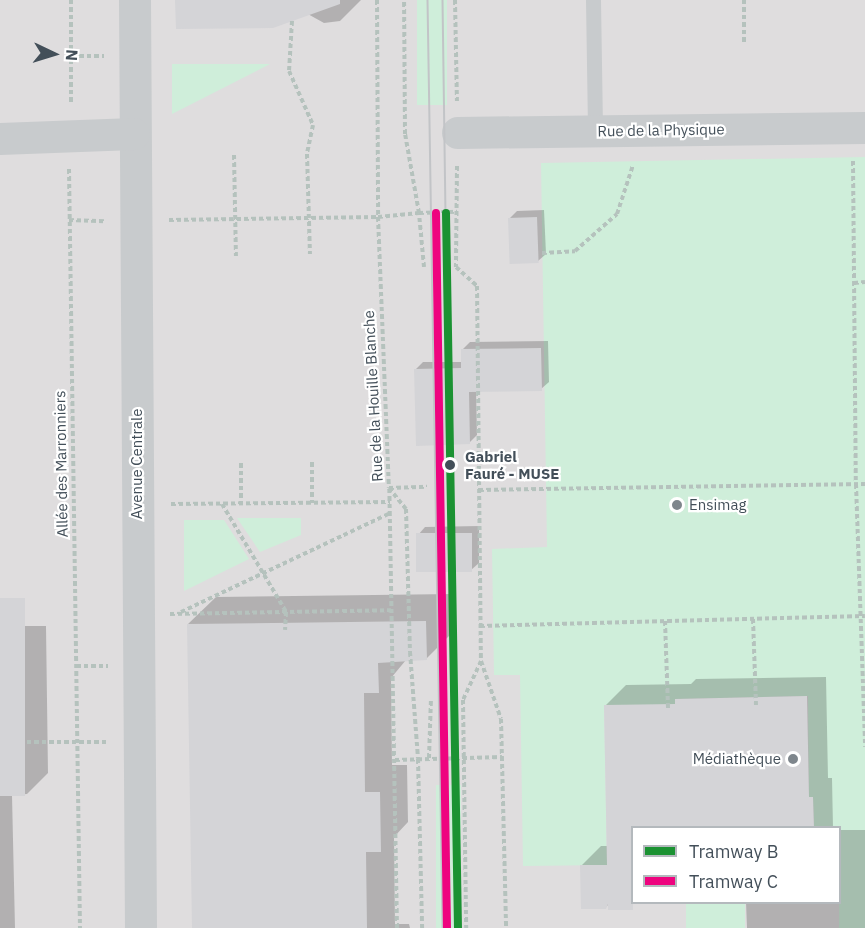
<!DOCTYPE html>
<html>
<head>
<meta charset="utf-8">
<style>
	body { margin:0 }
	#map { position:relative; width:865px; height:928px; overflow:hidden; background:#edecec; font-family:"IBM Plex Sans",sans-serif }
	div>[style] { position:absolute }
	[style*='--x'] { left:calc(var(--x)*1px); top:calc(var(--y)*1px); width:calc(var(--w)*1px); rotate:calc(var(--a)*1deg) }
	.education>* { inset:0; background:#dfddde }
	.green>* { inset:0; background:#cfeeda; transform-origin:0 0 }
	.shadow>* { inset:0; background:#0003 }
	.building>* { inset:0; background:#d4d4d7; transform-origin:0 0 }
	.path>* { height:4px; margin-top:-2px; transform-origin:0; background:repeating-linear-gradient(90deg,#b5c2bd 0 4.5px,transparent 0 7.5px) }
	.service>* { height:15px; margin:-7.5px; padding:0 7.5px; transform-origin:7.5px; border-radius:7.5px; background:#c8cbcd }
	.minor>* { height:32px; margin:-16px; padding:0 16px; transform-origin:16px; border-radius:16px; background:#c8cbcd }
	.tram>* { height:1.5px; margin:-0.75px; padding:0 0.75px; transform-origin:0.75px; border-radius:0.75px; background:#c2c4c7 }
	.tram-1>* { height:8px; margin:-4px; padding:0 4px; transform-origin:4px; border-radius:4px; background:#1b9232 }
	.tram-2>* { height:8px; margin:-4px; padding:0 4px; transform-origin:4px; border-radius:4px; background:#ee047f }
	.dots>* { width:16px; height:16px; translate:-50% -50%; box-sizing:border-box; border:3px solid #fff; border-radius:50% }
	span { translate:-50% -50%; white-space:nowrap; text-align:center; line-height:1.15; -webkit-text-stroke:4.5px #fff; paint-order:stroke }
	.street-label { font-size:15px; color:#434f59 }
	.stop-label { font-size:15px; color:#434f59; font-weight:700 }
	.left { translate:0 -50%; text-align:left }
	.poi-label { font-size:15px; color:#434f59 }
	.right { translate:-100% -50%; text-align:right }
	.legend { position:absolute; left:631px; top:826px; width:210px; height:78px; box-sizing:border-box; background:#fff; border:2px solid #b4b9bd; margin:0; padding:8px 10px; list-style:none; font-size:18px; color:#434f59 }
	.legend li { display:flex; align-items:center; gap:12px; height:30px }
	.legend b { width:30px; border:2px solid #b4b9bd }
	.north { position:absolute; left:24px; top:24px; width:60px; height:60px; -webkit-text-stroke:4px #fff; paint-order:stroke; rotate:94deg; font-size:16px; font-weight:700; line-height:24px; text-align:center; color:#434f59 }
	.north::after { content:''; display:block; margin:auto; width:21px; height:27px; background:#434f59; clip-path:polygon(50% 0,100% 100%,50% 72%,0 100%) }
</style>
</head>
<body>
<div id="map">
	<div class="education">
		<i style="clip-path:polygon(evenodd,0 0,865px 0,865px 928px,0 928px,0 0,632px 828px,840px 828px,840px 902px,632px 902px,632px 828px)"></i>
	</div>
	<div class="green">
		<i style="left:417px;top:0;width:30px;height:105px"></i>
		<i style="clip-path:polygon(172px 64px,270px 64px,172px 114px)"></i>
		<i style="clip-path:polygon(865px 157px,865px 928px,839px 928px,840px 828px,814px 827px,813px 797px,809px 797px,808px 696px,675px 699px,675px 707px,604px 705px,607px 865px,523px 866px,520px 675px,494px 675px,492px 549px,547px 547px,541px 163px)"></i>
		<i style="clip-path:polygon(237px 518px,301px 518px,301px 535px,260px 552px)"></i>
		<i style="clip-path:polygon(184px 520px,224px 520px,249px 559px,184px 591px)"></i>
		<i style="left:436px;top:785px;width:25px;height:143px"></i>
		<i style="left:686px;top:903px;width:59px;height:25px"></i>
	</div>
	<div class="shadow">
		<i style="clip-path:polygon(177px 0,361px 0,340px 21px,324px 23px,306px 13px)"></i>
		<i style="clip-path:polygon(544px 210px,546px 254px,538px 261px,509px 219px,517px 211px)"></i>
		<i style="clip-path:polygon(548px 341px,549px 382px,541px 389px,476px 390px,477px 435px,469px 443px,416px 369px,423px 362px,463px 362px,462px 350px,470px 342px)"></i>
		<i style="clip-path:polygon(479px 526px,479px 563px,471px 570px,418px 535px,425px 527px)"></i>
		<i style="clip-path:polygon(453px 594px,454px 631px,426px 659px,406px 660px,391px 678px,392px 765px,407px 765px,408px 822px,394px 837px,395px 924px,409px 924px,410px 928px,194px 928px,188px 624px,216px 597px)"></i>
		<i style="clip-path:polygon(0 626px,46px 626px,48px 773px,27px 794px,12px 795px,15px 928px,0 928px)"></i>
		<i style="clip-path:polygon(826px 677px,828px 778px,832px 778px,833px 828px,632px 828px,611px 902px,606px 907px,581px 866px,601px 846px,608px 846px,606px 705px,626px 685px,691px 684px,696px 679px)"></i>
		<i style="clip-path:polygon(840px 830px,865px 830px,865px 928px,747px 928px,746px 902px,840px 902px)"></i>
	</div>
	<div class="building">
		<i style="clip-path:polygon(175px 0,340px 0,340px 4px,273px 28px,176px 29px)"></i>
		<i style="left:537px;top:217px;width:46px;height:29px;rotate:88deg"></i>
		<i style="clip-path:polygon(541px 348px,542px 391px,469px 392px,470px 444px,416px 446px,414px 369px,461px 368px,461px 349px)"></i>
		<i style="left:472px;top:533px;width:39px;height:56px;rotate:90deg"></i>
		<i style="left:0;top:598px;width:25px;height:198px"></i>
		<i style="clip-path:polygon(426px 621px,427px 660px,378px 663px,379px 693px,364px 693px,365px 792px,380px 792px,381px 852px,366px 852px,367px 928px,192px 928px,187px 624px)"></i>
		<i style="clip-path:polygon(807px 696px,809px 797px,813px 797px,814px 828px,633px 828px,633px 910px,608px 910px,608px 904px,606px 909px,581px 909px,580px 865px,607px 865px,604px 705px,675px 704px,675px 699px)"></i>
	</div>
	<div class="path">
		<i style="--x:71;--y:0;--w:104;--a:90"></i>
		<i style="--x:377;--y:0;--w:217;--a:89.7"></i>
		<i style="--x:378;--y:217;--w:271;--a:87.7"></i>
		<i style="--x:389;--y:488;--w:27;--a:51"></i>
		<i style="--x:406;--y:509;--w:143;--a:88.4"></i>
		<i style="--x:410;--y:652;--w:107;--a:85.7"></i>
		<i style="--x:418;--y:759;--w:169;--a:88.6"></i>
		<i style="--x:455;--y:0;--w:101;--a:88.9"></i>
		<i style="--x:744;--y:0;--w:42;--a:90"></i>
		<i style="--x:292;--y:21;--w:50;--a:93.4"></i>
		<i style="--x:289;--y:71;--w:59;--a:66"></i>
		<i style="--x:313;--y:125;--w:30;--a:102"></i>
		<i style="--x:307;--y:154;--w:100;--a:88.3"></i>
		<i style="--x:72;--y:56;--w:32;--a:0"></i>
		<i style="--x:234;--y:155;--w:101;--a:88.9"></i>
		<i style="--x:853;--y:161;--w:323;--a:89.5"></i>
		<i style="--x:856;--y:484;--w:263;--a:88"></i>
		<i style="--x:457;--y:166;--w:101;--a:90.6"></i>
		<i style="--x:456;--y:267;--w:28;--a:42"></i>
		<i style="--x:477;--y:286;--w:375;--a:89.4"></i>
		<i style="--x:481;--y:661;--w:43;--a:114.8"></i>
		<i style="--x:463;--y:700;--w:228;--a:89.2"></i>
		<i style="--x:69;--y:169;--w:759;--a:89.17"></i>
		<i style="--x:69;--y:220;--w:36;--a:2"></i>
		<i style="--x:169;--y:220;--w:209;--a:-0.8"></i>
		<i style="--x:378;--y:217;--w:41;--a:-5.6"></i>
		<i style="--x:419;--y:213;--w:80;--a:-100"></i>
		<i style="--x:405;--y:134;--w:134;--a:-90.4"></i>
		<i style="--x:542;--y:253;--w:33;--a:-3"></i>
		<i style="--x:575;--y:251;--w:56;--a:-41.4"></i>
		<i style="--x:617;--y:214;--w:52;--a:-71.9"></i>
		<i style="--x:424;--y:267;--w:54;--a:-95.3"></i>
		<i style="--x:419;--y:213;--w:38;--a:-2"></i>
		<i style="--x:854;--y:283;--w:11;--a:-5"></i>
		<i style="--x:312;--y:462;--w:41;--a:90"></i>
		<i style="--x:241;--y:463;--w:40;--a:90"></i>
		<i style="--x:479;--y:490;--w:386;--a:-0.9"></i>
		<i style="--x:171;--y:504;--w:219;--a:-0.5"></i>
		<i style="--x:222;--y:504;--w:126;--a:59.3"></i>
		<i style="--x:286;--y:612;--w:18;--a:93"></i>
		<i style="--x:181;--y:612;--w:231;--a:-25.3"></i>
		<i style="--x:170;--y:614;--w:221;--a:-1"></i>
		<i style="--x:753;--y:619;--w:86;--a:88"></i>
		<i style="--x:665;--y:621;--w:87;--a:88"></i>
		<i style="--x:480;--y:626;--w:385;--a:-1.5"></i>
		<i style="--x:481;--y:661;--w:61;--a:71"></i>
		<i style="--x:501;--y:719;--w:209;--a:88.6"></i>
		<i style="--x:76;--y:666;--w:32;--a:0"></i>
		<i style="--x:27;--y:742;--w:81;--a:0"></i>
		<i style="--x:429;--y:758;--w:60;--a:-88.1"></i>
		<i style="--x:395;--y:760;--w:107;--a:-1.6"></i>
		<i style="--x:397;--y:928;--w:440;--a:-91"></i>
		<i style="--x:389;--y:488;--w:38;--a:-2"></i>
	</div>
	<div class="service">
		<i style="--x:593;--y:0;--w:131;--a:89.1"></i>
	</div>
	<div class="minor">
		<i style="--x:135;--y:0;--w:928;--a:89.63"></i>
		<i style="--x:458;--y:133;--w:407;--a:-0.7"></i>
		<i style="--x:0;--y:139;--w:134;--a:-2.1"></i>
	</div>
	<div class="tram">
		<i style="--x:428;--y:0;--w:928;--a:89.07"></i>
		<i style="--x:443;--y:0;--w:213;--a:89.2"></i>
	</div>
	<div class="tram-1">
		<i style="--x:446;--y:213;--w:715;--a:89.04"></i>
	</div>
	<div class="tram-2">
		<i style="--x:436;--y:213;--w:715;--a:89.12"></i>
	</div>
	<div class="dots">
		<i style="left:450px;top:465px;background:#434f59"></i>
		<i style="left:677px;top:505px;background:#7e868c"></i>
		<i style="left:793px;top:759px;background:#7e868c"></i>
	</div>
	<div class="street-label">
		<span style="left:661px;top:130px;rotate:-1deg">Rue de la Physique</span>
		<span style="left:373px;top:396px;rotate:-93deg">Rue de la Houille Blanche</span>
		<span style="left:61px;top:464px;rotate:-91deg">Allée des Marronniers</span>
		<span style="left:137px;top:464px;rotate:-90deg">Avenue Centrale</span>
	</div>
	<div class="stop-label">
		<span class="left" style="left:465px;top:465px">Gabriel<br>Fauré - MUSE</span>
	</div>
	<div class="poi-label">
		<span class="left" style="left:689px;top:505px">Ensimag</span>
		<span class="right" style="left:781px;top:759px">Médiathèque</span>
	</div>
	<ul class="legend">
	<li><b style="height:8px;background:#1b9232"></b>Tramway B</li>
	<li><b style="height:8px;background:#ee047f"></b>Tramway C</li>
	</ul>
	<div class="north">N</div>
</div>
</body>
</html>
